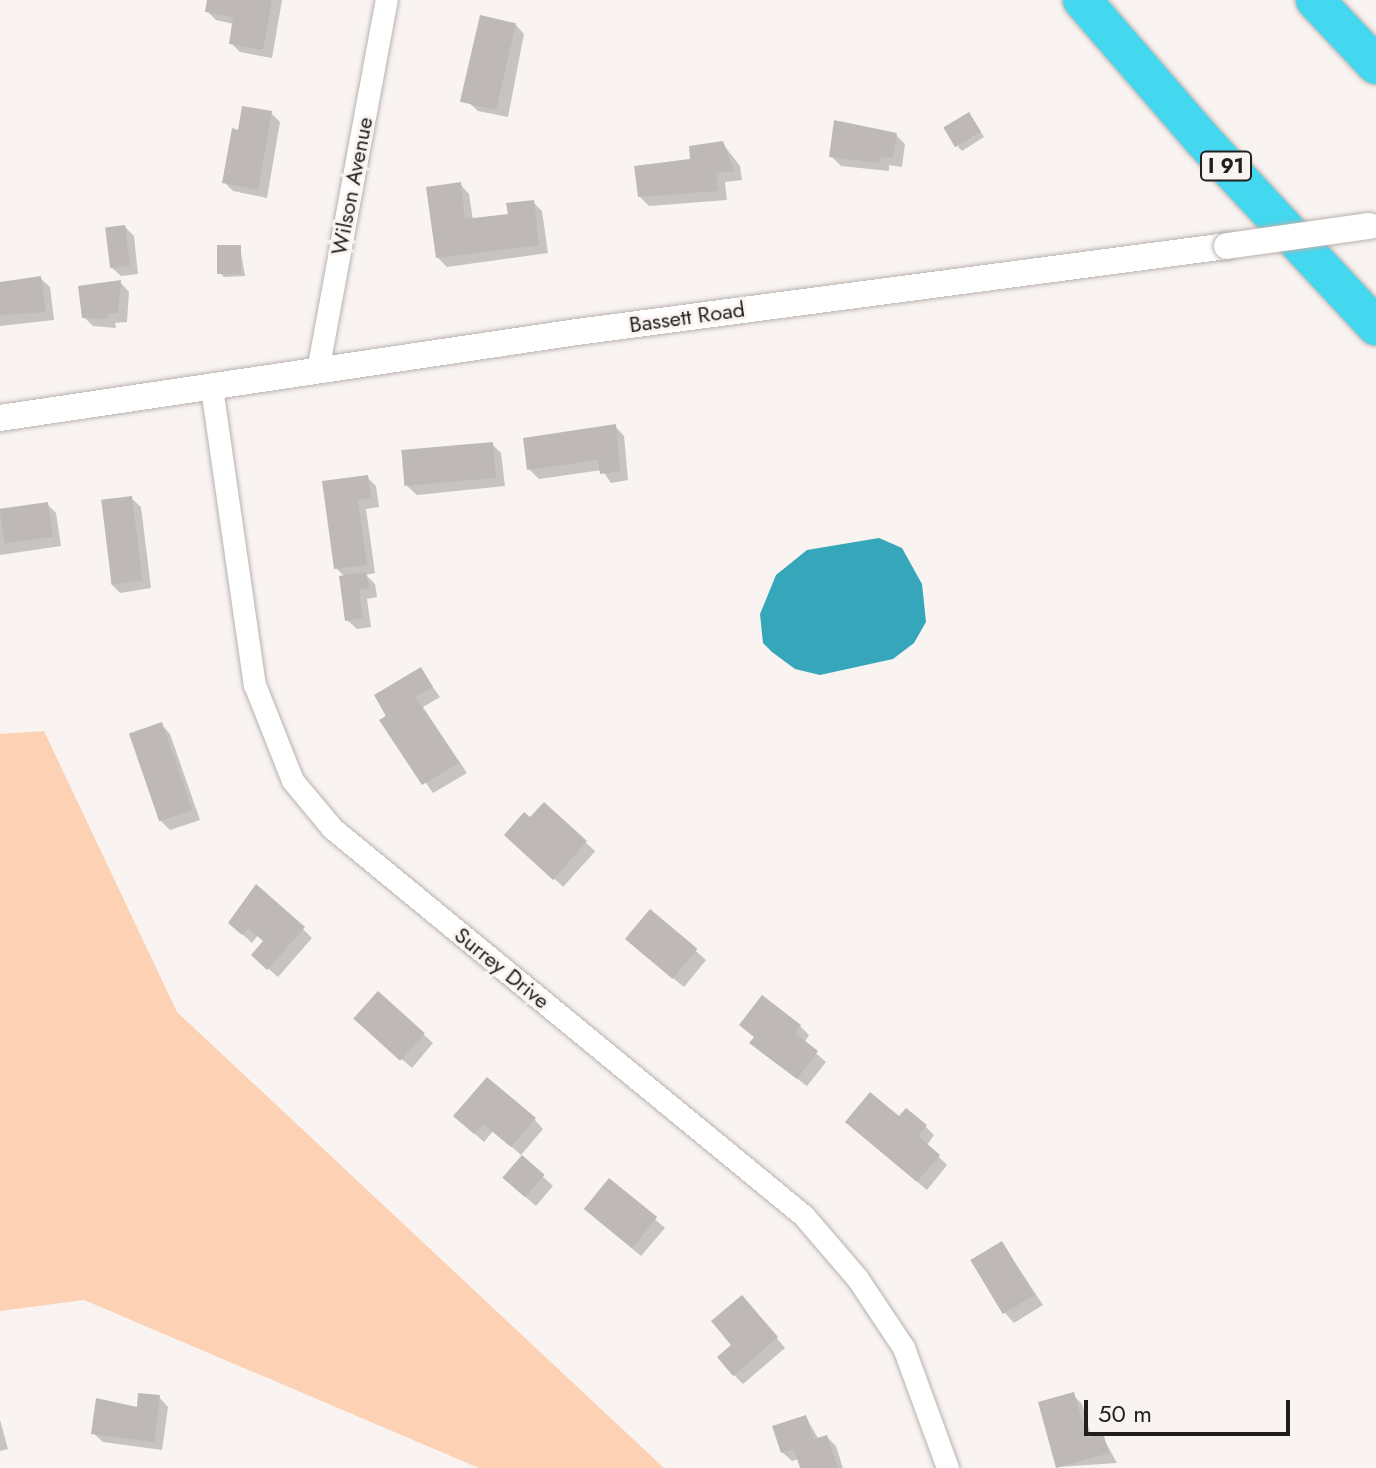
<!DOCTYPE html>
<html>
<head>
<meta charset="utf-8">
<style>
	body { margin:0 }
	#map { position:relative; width:1376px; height:1468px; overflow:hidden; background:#f9f4f1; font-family:Jost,sans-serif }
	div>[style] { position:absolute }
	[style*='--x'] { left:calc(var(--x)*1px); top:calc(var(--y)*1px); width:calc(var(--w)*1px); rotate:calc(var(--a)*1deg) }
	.green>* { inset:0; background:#fcd1b4 }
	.water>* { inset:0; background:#36a7bb }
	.shadow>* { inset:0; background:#0003; transform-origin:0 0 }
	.building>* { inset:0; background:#beb9b6; transform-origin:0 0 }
	.roads { filter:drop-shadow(0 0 2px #b7b2af) drop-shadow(0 0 2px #b7b2af) }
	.minor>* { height:22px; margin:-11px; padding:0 11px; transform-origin:11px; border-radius:11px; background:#fff }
	.tertiary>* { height:26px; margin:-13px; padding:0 13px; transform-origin:13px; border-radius:13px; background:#fff }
	.motorway>* { height:38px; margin:-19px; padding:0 19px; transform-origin:19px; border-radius:19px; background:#43d7f0 }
	.bridges { filter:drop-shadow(0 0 2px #b7b2af) drop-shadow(0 0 2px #b7b2af) }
	.tertiary-bridge>* { height:26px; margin:-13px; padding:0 13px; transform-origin:13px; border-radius:13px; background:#fff }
	span { translate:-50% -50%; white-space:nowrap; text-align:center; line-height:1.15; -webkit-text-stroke:6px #f9f4f1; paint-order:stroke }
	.shield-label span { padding:2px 6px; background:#f9f4f1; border:2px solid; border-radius:6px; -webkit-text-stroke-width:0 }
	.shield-label { font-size:20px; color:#211f1e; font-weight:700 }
	.street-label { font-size:22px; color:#211f1e }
	.scale { position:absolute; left:1084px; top:1400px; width:206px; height:36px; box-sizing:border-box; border:4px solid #211f1e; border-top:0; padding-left:10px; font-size:24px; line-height:28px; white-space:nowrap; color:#211f1e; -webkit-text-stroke:6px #f9f4f1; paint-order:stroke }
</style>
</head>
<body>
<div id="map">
	<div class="green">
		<i style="clip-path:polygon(44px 731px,177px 1012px,664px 1468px,479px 1468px,84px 1300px,0 1311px,0 734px)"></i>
	</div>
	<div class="water">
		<i style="clip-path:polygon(879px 538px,902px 548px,922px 584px,926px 622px,914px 643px,893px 659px,820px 675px,795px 669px,772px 652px,763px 643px,760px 614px,776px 575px,807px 550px)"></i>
	</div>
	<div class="shadow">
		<i style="clip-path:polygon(209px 0,282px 0,272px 58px,240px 52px,231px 43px,234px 24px,216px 20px,207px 11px)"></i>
		<i style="clip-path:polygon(515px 24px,524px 34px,508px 117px,478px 111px,468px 102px)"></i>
		<i style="clip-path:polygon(271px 113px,280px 122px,267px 198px,233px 191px,224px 182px,239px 132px)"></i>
		<i style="clip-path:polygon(973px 119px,984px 137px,962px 151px,958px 147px)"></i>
		<i style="clip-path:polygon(896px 135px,905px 144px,902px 167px,889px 165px,889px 171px,841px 166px,831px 156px)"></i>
		<i style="clip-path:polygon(723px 144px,740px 166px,742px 180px,725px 182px,727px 200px,649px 206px,640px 197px)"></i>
		<i style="clip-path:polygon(460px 184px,469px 194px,473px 220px,510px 215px,533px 202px,542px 211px,548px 253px,447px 267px,438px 258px)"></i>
		<i style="clip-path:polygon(125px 227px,134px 236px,138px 274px,121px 276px,111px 267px)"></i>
		<i style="clip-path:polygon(240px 247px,245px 276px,224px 277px,220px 273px)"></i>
		<i style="clip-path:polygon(40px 278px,50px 287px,54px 320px,0 326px,0 284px)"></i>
		<i style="clip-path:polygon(120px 282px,129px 292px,127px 322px,115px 323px,116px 328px,93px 326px,84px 317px)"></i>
		<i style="clip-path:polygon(615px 426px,624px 436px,628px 480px,611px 483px,602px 470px,539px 479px,529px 469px)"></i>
		<i style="clip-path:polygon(492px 444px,501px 453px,505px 486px,417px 495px,407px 486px)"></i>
		<i style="clip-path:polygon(367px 477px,376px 486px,379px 507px,366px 509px,375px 573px,366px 575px,375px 584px,377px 597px,367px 599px,371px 627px,357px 629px,347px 620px,345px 577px,336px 568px,324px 483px)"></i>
		<i style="clip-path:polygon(131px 498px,141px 507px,151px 588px,120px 593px,111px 584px)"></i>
		<i style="clip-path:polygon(47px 504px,56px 513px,61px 546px,0 555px,0 511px)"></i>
		<i style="clip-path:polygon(420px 670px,440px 697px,423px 707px,467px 773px,433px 793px,382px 720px)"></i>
		<i style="clip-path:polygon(161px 724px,170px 734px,200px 820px,170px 830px,160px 820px)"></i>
		<i style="left:544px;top:805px;width:69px;height:48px;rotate:42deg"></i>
		<i style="clip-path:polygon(651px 912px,706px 960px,684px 987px,637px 949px)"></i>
		<i style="clip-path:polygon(230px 923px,303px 929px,312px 938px,278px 977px,263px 964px,266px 942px,258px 935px,252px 943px)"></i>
		<i style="clip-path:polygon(378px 994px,433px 1043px,412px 1068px,366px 1028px)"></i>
		<i style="clip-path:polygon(800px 1026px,809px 1035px,804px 1043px,826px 1062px,807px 1086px,761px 1052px)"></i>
		<i style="clip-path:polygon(534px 1119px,543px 1129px,521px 1155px,493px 1131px,484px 1142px,465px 1125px)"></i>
		<i style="clip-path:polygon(899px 1119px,925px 1126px,934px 1135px,927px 1145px,947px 1165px,927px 1190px,857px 1131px)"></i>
		<i style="clip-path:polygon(523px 1158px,553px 1186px,536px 1206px,514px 1187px)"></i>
		<i style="clip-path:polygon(609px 1180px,665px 1228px,641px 1256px,595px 1218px)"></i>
		<i style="clip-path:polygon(1002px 1243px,1043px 1305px,1014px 1323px,1005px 1313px)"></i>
		<i style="clip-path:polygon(751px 1307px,785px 1348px,743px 1384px,734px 1375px)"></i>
		<i style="clip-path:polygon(1073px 1395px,1082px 1404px,1092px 1439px,1102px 1436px,1117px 1463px,1058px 1467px)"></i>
		<i style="clip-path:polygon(159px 1397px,168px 1407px,162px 1450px,103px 1442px,93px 1433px)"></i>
		<i style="clip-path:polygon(806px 1417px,819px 1440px,827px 1437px,836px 1446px,843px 1468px,802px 1468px,799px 1459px,792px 1461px,782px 1452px)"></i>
		<i style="clip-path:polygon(0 1420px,8px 1449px,0 1451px)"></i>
	</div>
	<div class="building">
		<i style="clip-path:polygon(207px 0,272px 0,263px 50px,229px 44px,233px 17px,205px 12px)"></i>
		<i style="left:480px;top:15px;width:37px;height:89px;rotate:13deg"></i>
		<i style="clip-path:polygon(242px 106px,272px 111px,258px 190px,222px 183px,232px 128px,238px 130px)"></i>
		<i style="left:969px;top:112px;width:23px;height:30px;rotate:59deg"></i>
		<i style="clip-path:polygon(834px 120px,897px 133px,893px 158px,881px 157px,880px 163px,829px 157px)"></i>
		<i style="clip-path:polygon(723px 141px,734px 171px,716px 173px,718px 191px,638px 197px,634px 166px,690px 159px,689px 146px)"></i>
		<i style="clip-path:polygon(461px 182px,465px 219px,508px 214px,506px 203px,534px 200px,539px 245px,436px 258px,426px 187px)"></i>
		<i style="left:125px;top:225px;width:41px;height:20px;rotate:83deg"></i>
		<i style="left:217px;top:245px;width:24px;height:29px"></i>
		<i style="clip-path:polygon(41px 276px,46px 312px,0 315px,0 282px)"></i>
		<i style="clip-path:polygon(121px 280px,118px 313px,107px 314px,108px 319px,82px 318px,78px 286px)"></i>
		<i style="clip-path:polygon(616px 424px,620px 471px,600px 474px,598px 460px,527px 470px,523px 438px)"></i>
		<i style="left:493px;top:442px;width:36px;height:92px;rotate:85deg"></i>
		<i style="clip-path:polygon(368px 475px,371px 498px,358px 500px,367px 565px,334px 569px,322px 481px)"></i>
		<i style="left:132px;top:496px;width:85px;height:31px;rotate:83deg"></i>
		<i style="left:48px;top:502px;width:35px;height:49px;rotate:82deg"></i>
		<i style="clip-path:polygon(366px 572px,369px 588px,359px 590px,363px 618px,345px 621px,339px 576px)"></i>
		<i style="clip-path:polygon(421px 667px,433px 687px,415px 697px,459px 763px,422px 785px,379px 720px,386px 716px,374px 695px)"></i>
		<i style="left:162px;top:722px;width:93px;height:35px;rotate:71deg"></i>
		<i style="clip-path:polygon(544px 802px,587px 841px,553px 880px,504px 835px,524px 812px,530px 817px)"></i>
		<i style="clip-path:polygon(256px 884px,305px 927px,267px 970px,251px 955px,263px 941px,248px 928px,242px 935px,228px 923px)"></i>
		<i style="left:650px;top:909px;width:62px;height:39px;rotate:40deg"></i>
		<i style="left:378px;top:991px;width:63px;height:37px;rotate:42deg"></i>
		<i style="clip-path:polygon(762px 995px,801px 1025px,795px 1033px,818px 1051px,797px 1079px,749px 1043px,754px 1037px,739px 1025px)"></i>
		<i style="clip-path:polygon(487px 1077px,536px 1118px,511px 1147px,483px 1124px,474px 1134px,453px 1116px)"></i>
		<i style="clip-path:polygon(870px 1092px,899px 1116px,906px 1108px,927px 1125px,918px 1136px,940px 1155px,917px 1182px,845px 1122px)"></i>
		<i style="left:522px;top:1155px;width:30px;height:30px;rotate:41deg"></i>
		<i style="left:609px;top:1178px;width:62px;height:40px;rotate:39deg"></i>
		<i style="left:1002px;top:1241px;width:63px;height:37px;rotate:59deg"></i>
		<i style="clip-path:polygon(742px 1295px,778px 1337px,733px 1376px,717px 1357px,731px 1345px,711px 1321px)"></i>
		<i style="clip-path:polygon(1074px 1392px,1087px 1438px,1103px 1433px,1109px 1453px,1056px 1468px,1038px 1402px)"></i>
		<i style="clip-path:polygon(138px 1393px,160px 1395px,154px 1442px,91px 1434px,96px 1398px,137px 1407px)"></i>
		<i style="clip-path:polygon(806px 1415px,814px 1439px,827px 1435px,838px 1468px,800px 1468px,794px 1449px,781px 1453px,772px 1426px)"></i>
	</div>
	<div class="roads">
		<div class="minor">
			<i style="--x:318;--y:371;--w:377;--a:-79.5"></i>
			<i style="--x:212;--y:388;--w:300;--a:81.8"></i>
			<i style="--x:255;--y:685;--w:103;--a:68.4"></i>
			<i style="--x:293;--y:781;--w:62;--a:50.2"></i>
			<i style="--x:333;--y:829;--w:610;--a:39.41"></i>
			<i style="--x:804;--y:1216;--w:83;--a:49.4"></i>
			<i style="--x:858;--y:1279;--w:83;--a:56.3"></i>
			<i style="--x:904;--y:1348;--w:128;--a:69.9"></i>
		</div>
		<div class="tertiary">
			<i style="--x:0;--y:418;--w:583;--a:-8.48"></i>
			<i style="--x:577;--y:332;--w:656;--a:-7.54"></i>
		</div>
		<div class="motorway">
			<i style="--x:1082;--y:0;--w:182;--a:49.2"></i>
			<i style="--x:1201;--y:138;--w:257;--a:47.1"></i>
			<i style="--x:1315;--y:0;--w:89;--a:46.8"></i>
		</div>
	</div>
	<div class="bridges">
		<div class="tertiary-bridge">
			<i style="--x:1227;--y:246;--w:144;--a:-8"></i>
		</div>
	</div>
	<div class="shield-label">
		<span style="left:1226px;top:166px">I 91</span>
	</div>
	<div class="street-label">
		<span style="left:352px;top:186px;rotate:-79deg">Wilson Avenue</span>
		<span style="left:687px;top:317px;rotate:-8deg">Bassett Road</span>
		<span style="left:502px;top:968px;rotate:39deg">Surrey Drive</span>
	</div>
	<div class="scale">50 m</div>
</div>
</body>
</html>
